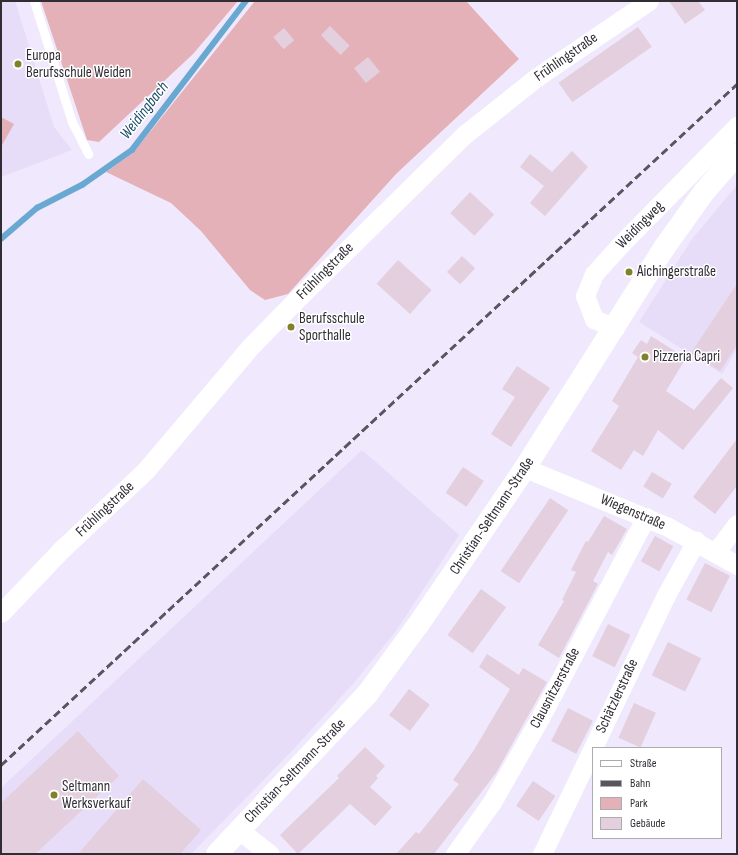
<!DOCTYPE html>
<html>
<head>
<meta charset="utf-8">
<style>
	body { margin:0 }
	#map { position:relative; width:738px; height:855px; overflow:hidden; background:#f0e8fc; font-family:"Sofia Sans Condensed",sans-serif }
	div>[style] { position:absolute }
	[style*='--x'] { left:calc(var(--x)*1px); top:calc(var(--y)*1px); width:calc(var(--w)*1px); rotate:calc(var(--a)*1deg) }
	.built>* { inset:0; background:#e7ddf8 }
	.green>* { inset:0; background:#e5b1b8 }
	.stream>* { height:5.5px; margin:-2.75px; padding:0 2.75px; transform-origin:2.75px; border-radius:2.75px; background:#69a9d1 }
	.building>* { inset:0; background:#e3cfdd; transform-origin:0 0 }
	.service>* { height:9px; margin:-4.5px; padding:0 4.5px; transform-origin:4.5px; border-radius:4.5px; background:#fff }
	.minor>* { height:19px; margin:-9.5px; padding:0 9.5px; transform-origin:9.5px; border-radius:9.5px; background:#fff }
	.secondary>* { height:22px; margin:-11px; padding:0 11px; transform-origin:11px; border-radius:11px; background:#fff }
	.rail>* { height:3px; margin-top:-1.5px; transform-origin:0; background:repeating-linear-gradient(90deg,#59555f 0 8px,transparent 0 12px) }
	.dots>* { width:11px; height:11px; translate:-50% -50%; box-sizing:border-box; border:2px solid #fff; border-radius:50% }
	span { translate:-50% -50%; white-space:nowrap; text-align:center; line-height:1.15; -webkit-text-stroke:3px #fff; paint-order:stroke }
	.poi-label { font-size:15px; color:#302d35 }
	.left { translate:0 -50%; text-align:left }
	.street-label { font-size:15px; color:#302d35 }
	.water-label { font-size:16px; color:#184a66; font-style:italic }
	.frame { position:absolute; inset:0; border:2px solid #302d35; pointer-events:none }
	.legend { position:absolute; left:592px; top:747px; width:130px; height:92px; box-sizing:border-box; background:#fff; border:1px solid #acabae; margin:0; padding:5px 7px; list-style:none; font-size:12px; color:#302d35 }
	.legend li { display:flex; align-items:center; gap:8px; height:20px }
	.legend b { width:20px; border:1px solid #acabae }
</style>
</head>
<body>
<div id="map">
	<div class="built">
		<i style="clip-path:polygon(1px 1px,15px 1px,54px 127px,72px 150px,1px 177px)"></i>
		<i style="clip-path:polygon(737px 185px,737px 349px,722px 374px,639px 322px,692px 239px)"></i>
		<i style="clip-path:polygon(362px 450px,459px 535px,396px 631px,353px 684px,291px 752px,191px 854px,1px 854px,1px 788px)"></i>
	</div>
	<div class="green">
		<i style="clip-path:polygon(41px 1px,238px 1px,193px 54px,99px 142px,87px 140px)"></i>
		<i style="clip-path:polygon(255px 1px,466px 1px,519px 59px,396px 174px,288px 294px,265px 300px,250px 290px,201px 231px,171px 203px,106px 172px,133px 153px)"></i>
		<i style="clip-path:polygon(1px 117px,14px 124px,1px 147px)"></i>
	</div>
	<div class="stream">
		<i style="--x:1;--y:239;--w:48;--a:-40.7"></i>
		<i style="--x:37;--y:208;--w:51;--a:-27.1"></i>
		<i style="--x:82;--y:185;--w:61;--a:-35"></i>
		<i style="--x:132;--y:150;--w:188;--a:-52.6"></i>
	</div>
	<div class="building">
		<i style="clip-path:polygon(669px 1px,698px 1px,705px 10px,685px 24px)"></i>
		<i style="left:330px;top:26px;width:28px;height:13px;rotate:45deg"></i>
		<i style="left:638px;top:27px;width:24px;height:97px;rotate:55deg"></i>
		<i style="left:284px;top:28px;width:16px;height:14px;rotate:50deg"></i>
		<i style="left:368px;top:57px;width:19px;height:18px;rotate:51deg"></i>
		<i style="clip-path:polygon(572px 151px,588px 167px,545px 216px,530px 203px,544px 186px,520px 167px,530px 154px,552px 172px)"></i>
		<i style="left:470px;top:192px;width:33px;height:29px;rotate:43deg"></i>
		<i style="left:462px;top:256px;width:18px;height:22px;rotate:43deg"></i>
		<i style="left:398px;top:260px;width:45px;height:32px;rotate:42deg"></i>
		<i style="clip-path:polygon(737px 284px,737px 345px,720px 371px,691px 353px)"></i>
		<i style="clip-path:polygon(651px 336px,686px 358px,666px 391px,694px 410px,721px 378px,733px 388px,683px 450px,658px 430px,643px 456px,634px 450px,621px 470px,591px 451px,619px 406px,612px 401px,638px 357px,632px 353px,641px 340px,647px 344px)"></i>
		<i style="clip-path:polygon(517px 366px,550px 388px,511px 447px,491px 434px,515px 397px,502px 389px)"></i>
		<i style="clip-path:polygon(737px 439px,737px 486px,715px 514px,693px 497px)"></i>
		<i style="left:463px;top:467px;width:25px;height:31px;rotate:34deg"></i>
		<i style="left:652px;top:472px;width:23px;height:17px;rotate:31deg"></i>
		<i style="left:550px;top:498px;width:22px;height:88px;rotate:34deg"></i>
		<i style="clip-path:polygon(604px 516px,627px 529px,612px 555px,608px 552px,593px 581px,598px 584px,559px 658px,538px 645px,564px 601px,562px 600px,576px 572px,571px 570px,586px 541px,588px 542px)"></i>
		<i style="left:655px;top:536px;width:21px;height:29px;rotate:29deg"></i>
		<i style="left:705px;top:563px;width:28px;height:41px;rotate:27deg"></i>
		<i style="left:481px;top:589px;width:31px;height:57px;rotate:36deg"></i>
		<i style="left:608px;top:624px;width:25px;height:36px;rotate:26deg"></i>
		<i style="left:668px;top:642px;width:37px;height:37px;rotate:26deg"></i>
		<i style="clip-path:polygon(487px 654px,519px 675px,523px 668px,547px 682px,496px 773px,434px 854px,396px 854px,416px 832px,419px 834px,459px 784px,453px 780px,474px 750px,510px 689px,479px 667px)"></i>
		<i style="left:409px;top:689px;width:26px;height:33px;rotate:37deg"></i>
		<i style="left:634px;top:703px;width:24px;height:38px;rotate:24deg"></i>
		<i style="left:568px;top:708px;width:28px;height:37px;rotate:27deg"></i>
		<i style="clip-path:polygon(78px 731px,119px 776px,35px 854px,1px 854px,1px 803px)"></i>
		<i style="clip-path:polygon(365px 747px,385px 766px,376px 776px,378px 778px,370px 787px,392px 807px,375px 826px,350px 804px,298px 854px,280px 835px,339px 778px,337px 776px)"></i>
		<i style="clip-path:polygon(143px 779px,201px 830px,180px 854px,78px 854px)"></i>
		<i style="left:533px;top:781px;width:27px;height:30px;rotate:34deg"></i>
	</div>
	<div class="service">
		<i style="--x:34;--y:1;--w:127;--a:72.6"></i>
		<i style="--x:72;--y:122;--w:36;--a:63"></i>
	</div>
	<div class="minor">
		<i style="--x:615;--y:328;--w:23;--a:-157"></i>
		<i style="--x:594;--y:319;--w:25;--a:-111"></i>
		<i style="--x:585;--y:296;--w:24;--a:-68"></i>
		<i style="--x:594;--y:274;--w:36;--a:-48"></i>
		<i style="--x:618;--y:247;--w:170;--a:-45.5"></i>
		<i style="--x:525;--y:468;--w:155;--a:22.4"></i>
		<i style="--x:668;--y:527;--w:79;--a:28.8"></i>
		<i style="--x:715;--y:553;--w:36;--a:-53"></i>
		<i style="--x:1;--y:613;--w:88;--a:-46.4"></i>
		<i style="--x:62;--y:549;--w:115;--a:-43.2"></i>
		<i style="--x:146;--y:470;--w:160;--a:-49.8"></i>
		<i style="--x:249;--y:348;--w:69;--a:-45.6"></i>
		<i style="--x:297;--y:299;--w:234;--a:-44.5"></i>
		<i style="--x:464;--y:135;--w:93;--a:-38.5"></i>
		<i style="--x:537;--y:77;--w:135;--a:-34.2"></i>
		<i style="--x:239;--y:830;--w:39;--a:38"></i>
		<i style="--x:455;--y:854;--w:64;--a:-54.6"></i>
		<i style="--x:492;--y:802;--w:99;--a:-60.3"></i>
		<i style="--x:541;--y:716;--w:225;--a:-62.2"></i>
		<i style="--x:542;--y:854;--w:287;--a:-64.4"></i>
		<i style="--x:666;--y:595;--w:62;--a:-60.9"></i>
	</div>
	<div class="secondary">
		<i style="--x:217;--y:854;--w:221;--a:-46.8"></i>
		<i style="--x:368;--y:693;--w:84;--a:-53.7"></i>
		<i style="--x:418;--y:625;--w:190;--a:-55.7"></i>
		<i style="--x:525;--y:468;--w:260;--a:-57.7"></i>
		<i style="--x:664;--y:248;--w:69;--a:-54.5"></i>
		<i style="--x:704;--y:192;--w:50;--a:-49"></i>
	</div>
	<div class="rail">
		<i style="--x:1;--y:765;--w:1003;--a:-42.78"></i>
	</div>
	<div class="dots">
		<i style="left:18px;top:64px;background:#82812a"></i>
		<i style="left:629px;top:272px;background:#82812a"></i>
		<i style="left:291px;top:327px;background:#82812a"></i>
		<i style="left:645px;top:357px;background:#82812a"></i>
		<i style="left:54px;top:795px;background:#82812a"></i>
	</div>
	<div class="poi-label">
		<span class="left" style="left:26px;top:64px">Europa<br>Berufsschule Weiden</span>
		<span class="left" style="left:637px;top:272px">Aichingerstraße</span>
		<span class="left" style="left:299px;top:327px">Berufsschule<br>Sporthalle</span>
		<span class="left" style="left:653px;top:357px">Pizzeria Capri</span>
		<span class="left" style="left:62px;top:795px">Seltmann<br>Werksverkauf</span>
	</div>
	<div class="street-label">
		<span style="left:566px;top:57px;rotate:-35deg">Frühlingstraße</span>
		<span style="left:640px;top:225px;rotate:-45deg">Weidingweg</span>
		<span style="left:325px;top:271px;rotate:-45deg">Frühlingstraße</span>
		<span style="left:105px;top:509px;rotate:-43deg">Frühlingstraße</span>
		<span style="left:633px;top:512px;rotate:23deg">Wiegenstraße</span>
		<span style="left:492px;top:516px;rotate:-56deg">Christian-Seltmann-Straße</span>
		<span style="left:555px;top:688px;rotate:-62deg">Clausnitzerstraße</span>
		<span style="left:617px;top:696px;rotate:-65deg">Schätzlerstraße</span>
		<span style="left:295px;top:771px;rotate:-46deg">Christian-Seltmann-Straße</span>
	</div>
	<div class="water-label">
		<span style="left:145px;top:111px;rotate:-52deg">Weidingbach</span>
	</div>
	<div class="frame"></div>
	<ul class="legend">
	<li><b style="height:5px;background:#fff"></b>Straße</li>
	<li><b style="height:5px;background:#59555f"></b>Bahn</li>
	<li><b style="height:11px;background:#e5b1b8"></b>Park</li>
	<li><b style="height:11px;background:#e3cfdd"></b>Gebäude</li>
	</ul>
</div>
</body>
</html>
